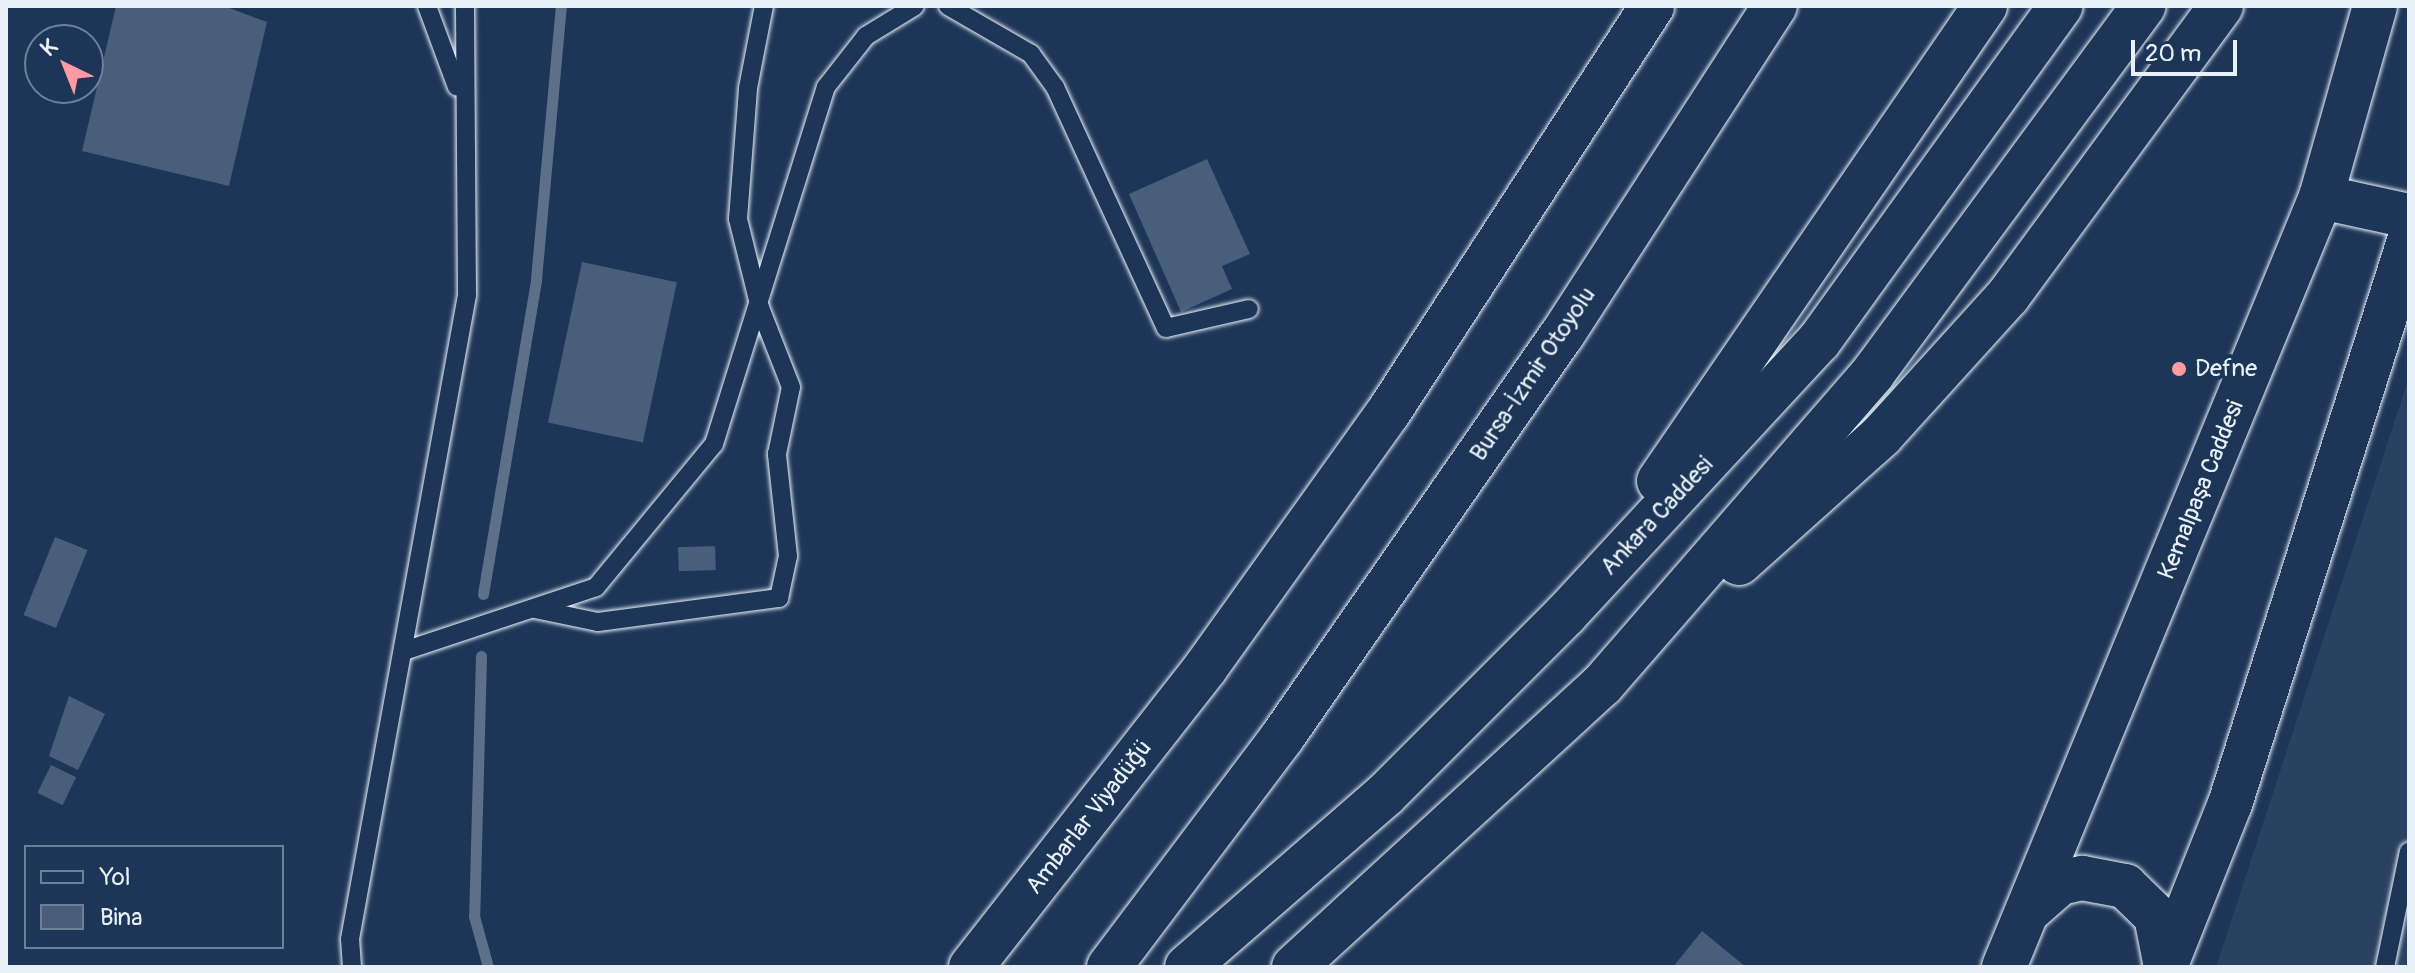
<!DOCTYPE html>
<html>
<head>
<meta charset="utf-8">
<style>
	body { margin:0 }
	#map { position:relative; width:2415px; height:973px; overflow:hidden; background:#1d3557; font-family:Pangolin,sans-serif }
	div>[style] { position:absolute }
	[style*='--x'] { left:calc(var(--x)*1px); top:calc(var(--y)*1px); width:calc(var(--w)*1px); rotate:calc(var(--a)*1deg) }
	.built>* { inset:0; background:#2a4162 }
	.stream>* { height:11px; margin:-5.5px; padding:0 5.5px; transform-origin:5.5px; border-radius:5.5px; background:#5d7089 }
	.building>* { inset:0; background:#495e7a; transform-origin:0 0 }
	.roads { filter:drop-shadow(0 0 2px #e8f1f8) drop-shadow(0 0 2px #e8f1f8) }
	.service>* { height:18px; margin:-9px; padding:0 9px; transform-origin:9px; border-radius:9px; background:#1d3557 }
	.tertiary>* { height:44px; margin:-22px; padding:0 22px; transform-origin:22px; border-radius:22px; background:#1d3557 }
	.primary>* { height:44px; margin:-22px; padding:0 22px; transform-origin:22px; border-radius:22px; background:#1d3557 }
	.trunk>* { height:44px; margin:-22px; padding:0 22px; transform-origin:22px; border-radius:22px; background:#1d3557 }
	.motorway>* { height:44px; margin:-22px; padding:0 22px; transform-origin:22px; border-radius:22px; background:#1d3557 }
	.dots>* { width:22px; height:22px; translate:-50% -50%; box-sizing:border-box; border:4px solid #1d3557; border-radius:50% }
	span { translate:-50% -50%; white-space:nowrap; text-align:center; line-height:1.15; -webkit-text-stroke:8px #1d3557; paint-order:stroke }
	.poi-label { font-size:24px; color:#e8f1f8 }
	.left { translate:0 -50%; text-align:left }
	.street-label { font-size:24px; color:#e8f1f8 }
	.frame { position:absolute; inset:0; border:8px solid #e8f1f8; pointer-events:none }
	.legend { position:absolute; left:24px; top:845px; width:260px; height:104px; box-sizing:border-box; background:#1d3557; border:2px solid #6e8097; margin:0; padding:10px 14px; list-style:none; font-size:24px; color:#e8f1f8 }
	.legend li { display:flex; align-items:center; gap:16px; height:40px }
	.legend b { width:40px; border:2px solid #6e8097 }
	.north { position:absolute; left:24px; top:24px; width:80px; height:80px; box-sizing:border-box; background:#1d3557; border:2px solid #6e8097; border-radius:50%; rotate:317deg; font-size:22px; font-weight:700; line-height:32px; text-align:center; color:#e8f1f8 }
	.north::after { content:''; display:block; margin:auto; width:28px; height:36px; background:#ff9aa2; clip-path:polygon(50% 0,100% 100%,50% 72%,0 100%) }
	.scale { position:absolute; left:2131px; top:40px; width:106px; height:36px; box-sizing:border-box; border:4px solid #e8f1f8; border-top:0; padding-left:10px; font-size:24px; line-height:28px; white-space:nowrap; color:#e8f1f8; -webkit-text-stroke:6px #1d3557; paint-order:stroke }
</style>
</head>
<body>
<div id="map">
	<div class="built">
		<i style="clip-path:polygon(2409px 377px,2409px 967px,2216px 967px)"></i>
	</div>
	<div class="stream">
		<i style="--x:483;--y:594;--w:319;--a:-80.4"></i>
		<i style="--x:536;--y:279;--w:274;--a:-84.8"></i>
		<i style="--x:481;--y:656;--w:260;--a:91.5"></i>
		<i style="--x:474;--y:916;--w:53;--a:74.6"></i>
	</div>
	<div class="building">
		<i style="clip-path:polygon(116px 6px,224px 6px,267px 22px,229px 186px,82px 151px)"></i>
		<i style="clip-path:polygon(1207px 159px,1250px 254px,1222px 266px,1232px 289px,1181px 312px,1129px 194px)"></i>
		<i style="left:582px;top:262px;width:97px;height:164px;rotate:12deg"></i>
		<i style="left:55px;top:537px;width:35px;height:84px;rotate:22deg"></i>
		<i style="left:715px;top:546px;width:24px;height:37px;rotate:88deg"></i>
		<i style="clip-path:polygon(69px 696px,105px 714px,78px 770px,49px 756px)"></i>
		<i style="left:51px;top:765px;width:28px;height:31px;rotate:26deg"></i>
		<i style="clip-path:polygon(1702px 931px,1746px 967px,1673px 967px)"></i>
	</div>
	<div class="roads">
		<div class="service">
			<i style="--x:427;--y:6;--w:86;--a:69.7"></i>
			<i style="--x:948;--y:6;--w:96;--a:30"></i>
			<i style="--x:1031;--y:54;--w:41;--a:54"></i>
			<i style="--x:1055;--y:87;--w:265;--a:65.3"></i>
			<i style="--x:1166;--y:328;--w:85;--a:-12.9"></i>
			<i style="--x:535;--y:609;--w:64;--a:11.7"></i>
			<i style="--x:598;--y:622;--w:183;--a:-7.6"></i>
			<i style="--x:779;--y:598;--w:43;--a:-77.9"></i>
			<i style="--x:788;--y:556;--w:103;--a:-96.2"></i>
			<i style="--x:777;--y:454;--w:68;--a:-78.2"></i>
			<i style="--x:791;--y:387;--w:85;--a:-111.4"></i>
			<i style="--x:760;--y:308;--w:92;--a:-103.9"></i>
			<i style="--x:738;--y:219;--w:131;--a:-85.6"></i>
			<i style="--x:748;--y:88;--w:84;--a:-79"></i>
			<i style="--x:404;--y:651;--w:202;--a:-18.4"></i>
			<i style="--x:596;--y:587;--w:185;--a:-50.5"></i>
			<i style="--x:714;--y:444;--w:374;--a:-72.6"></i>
			<i style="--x:826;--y:87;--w:65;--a:-51.9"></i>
			<i style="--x:866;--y:36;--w:57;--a:-31.5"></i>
			<i style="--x:352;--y:967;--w:28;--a:-94"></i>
			<i style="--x:350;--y:939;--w:655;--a:-79.7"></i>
			<i style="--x:467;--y:295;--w:289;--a:-90.4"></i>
			<i style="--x:2385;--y:967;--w:118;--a:-78.3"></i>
		</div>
		<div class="tertiary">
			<i style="--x:2321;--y:197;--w:90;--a:12.2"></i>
		</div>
		<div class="primary">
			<i style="--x:2027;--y:912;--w:44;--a:-41.3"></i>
			<i style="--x:2060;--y:883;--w:23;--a:-13"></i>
			<i style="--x:2082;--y:878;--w:44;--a:10.5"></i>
			<i style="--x:2125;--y:886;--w:43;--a:44.1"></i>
			<i style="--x:2156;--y:916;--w:52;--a:78.9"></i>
			<i style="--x:2004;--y:967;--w:833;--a:-67.62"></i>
			<i style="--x:2321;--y:197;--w:198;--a:-74.2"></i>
			<i style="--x:2165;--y:967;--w:175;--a:-68.3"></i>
			<i style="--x:2230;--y:804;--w:591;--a:-72.36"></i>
		</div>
		<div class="trunk">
			<i style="--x:1659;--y:481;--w:576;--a:-55.54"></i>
			<i style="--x:1739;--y:563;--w:191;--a:-41.8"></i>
			<i style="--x:1881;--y:436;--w:189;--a:-47.8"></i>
			<i style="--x:2008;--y:296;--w:360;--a:-53.7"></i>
			<i style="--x:1187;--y:967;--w:262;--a:-41"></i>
			<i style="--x:1385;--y:795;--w:256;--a:-45"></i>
			<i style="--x:1566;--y:614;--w:372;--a:-47.2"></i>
			<i style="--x:1819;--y:341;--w:413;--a:-54.2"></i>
			<i style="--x:1294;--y:967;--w:418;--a:-42.5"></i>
			<i style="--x:1602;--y:685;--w:413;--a:-49"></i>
			<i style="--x:1873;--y:373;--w:456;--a:-53.6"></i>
		</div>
		<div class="motorway">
			<i style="--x:971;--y:967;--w:381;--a:-51.9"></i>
			<i style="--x:1206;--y:667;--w:312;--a:-54.4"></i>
			<i style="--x:1388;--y:413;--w:485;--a:-57"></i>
			<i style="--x:1109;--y:967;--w:289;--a:-53"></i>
			<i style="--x:1283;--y:736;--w:489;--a:-55.2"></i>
			<i style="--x:1562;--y:335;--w:392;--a:-57.1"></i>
		</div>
	</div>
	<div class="dots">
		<i style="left:2179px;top:369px;background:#ff9aa2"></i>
	</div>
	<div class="poi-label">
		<span class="left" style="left:2195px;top:369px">Defne</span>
	</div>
	<div class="street-label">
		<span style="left:1533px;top:374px;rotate:-56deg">Bursa-İzmir Otoyolu</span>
		<span style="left:2201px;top:490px;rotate:-68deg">Kemalpaşa Caddesi</span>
		<span style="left:1657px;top:516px;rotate:-47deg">Ankara Caddesi</span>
		<span style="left:1089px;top:817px;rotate:-52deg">Ambarlar Viyadüğü</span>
	</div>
	<div class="frame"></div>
	<ul class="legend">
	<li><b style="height:10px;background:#1d3557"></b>Yol</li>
	<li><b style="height:22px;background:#495e7a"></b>Bina</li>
	</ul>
	<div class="north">K</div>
	<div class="scale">20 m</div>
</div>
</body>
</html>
